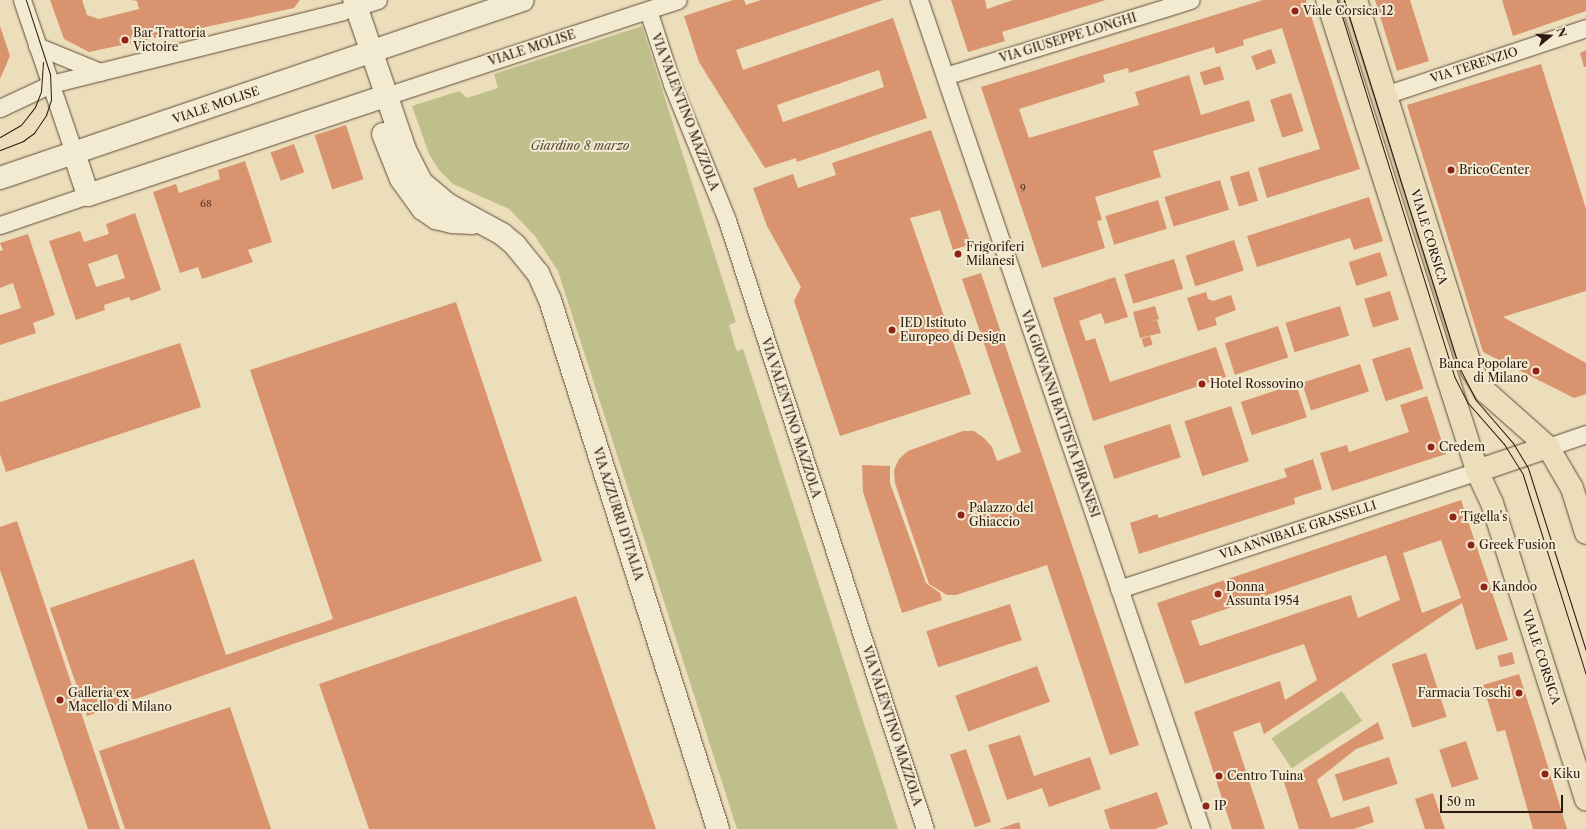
<!DOCTYPE html>
<html>
<head>
<meta charset="utf-8">
<style>
	body { margin:0 }
	#map { position:relative; width:1586px; height:829px; overflow:hidden; background:#ecdeba; font-family:"Libre Caslon Text",serif }
	div>[style] { position:absolute }
	[style*='--x'] { left:calc(var(--x)*1px); top:calc(var(--y)*1px); width:calc(var(--w)*1px); rotate:calc(var(--a)*1deg) }
	.green>* { inset:0; background:#bebf8b; transform-origin:0 0 }
	.building>* { inset:0; background:#d9936f; transform-origin:0 0 }
	.roads { filter:drop-shadow(0 0 1px #5e4a3a) drop-shadow(0 0 1px #5e4a3a) }
	.street>* { height:17px; margin:-8.5px; padding:0 8.5px; transform-origin:8.5px; border-radius:8.5px; background:#f3ead2 }
	.secondary>* { height:22px; margin:-11px; padding:0 11px; transform-origin:11px; border-radius:11px; background:#f3ead2 }
	.primary>* { height:22px; margin:-11px; padding:0 11px; transform-origin:11px; border-radius:11px; background:#ecdeba }
	.tram>* { height:1px; margin:-0.5px; padding:0 0.5px; transform-origin:0.5px; border-radius:0.5px; background:#2e1910 }
	.dots>* { width:11px; height:11px; translate:-50% -50%; box-sizing:border-box; border:2px solid #f3ead2; border-radius:50% }
	span { translate:-50% -50%; white-space:nowrap; text-align:center; line-height:1.15; -webkit-text-stroke:4px #f3ead2; paint-order:stroke }
	.number-label { font-size:10px; color:#593828 }
	.number-label span { -webkit-text-stroke-width:0 }
	.poi-label { font-size:12px; color:#2e1910 }
	.left { translate:0 -50%; text-align:left }
	.right { translate:-100% -50%; text-align:right }
	.street-label { font-size:12px; color:#2e1910 }
	.park-label { font-size:12px; color:#594b35; font-style:italic }
	.north { position:absolute; left:1530px; top:16px; width:40px; height:40px; -webkit-text-stroke:3px #f3ead2; paint-order:stroke; rotate:72deg; font-size:11px; font-weight:700; line-height:16px; text-align:center; color:#2e1910 }
	.north::after { content:''; display:block; margin:auto; width:14px; height:18px; background:#2e1910; clip-path:polygon(50% 0,100% 100%,50% 72%,0 100%) }
	.scale { position:absolute; left:1440px; top:795px; width:123px; height:18px; box-sizing:border-box; border:2px solid #2e1910; border-top:0; padding-left:5px; font-size:12px; line-height:14px; white-space:nowrap; color:#2e1910; -webkit-text-stroke:3px #f3ead2; paint-order:stroke }
</style>
</head>
<body>
<div id="map">
	<div class="green">
		<i style="clip-path:polygon(642px 26px,736px 322px,729px 325px,735px 346px,737px 351px,743px 349px,898px 829px,737px 829px,558px 271px,535px 236px,509px 209px,453px 184px,439px 170px,429px 154px,412px 106px,459px 91px,467px 98px,498px 88px,494px 74px)"></i>
		<i style="left:1342px;top:691px;width:36px;height:85px;rotate:56deg"></i>
	</div>
	<div class="building">
		<i style="clip-path:polygon(50px 0,82px 0,87px 15px,99px 19px,139px 9px,137px 1px,131px 0,300px 0,294px 8px,89px 52px,64px 39px)"></i>
		<i style="clip-path:polygon(evenodd,733px 0,744px 0,746px 5px,761px 0,883px 0,736px 50px,743px 70px,893px 18px,927px 118px,797px 162px,796px 158px,765px 168px,699px 62px,684px 16px,733px 0,879px 70px,884px 87px,783px 122px,777px 105px,879px 70px)"></i>
		<i style="clip-path:polygon(951px 0,985px 0,987px 9px,1013px 0,1106px 0,1002px 32px,1005px 41px,968px 52px)"></i>
		<i style="clip-path:polygon(1263px 0,1306px 0,1360px 169px,1267px 198px,1258px 168px,1320px 149px,1282px 28px,1243px 40px,1244px 45px,1216px 54px,1214px 47px,1129px 73px,1128px 68px,1103px 75px,1105px 82px,1019px 109px,1029px 138px,1139px 105px,1135px 92px,1189px 75px,1201px 115px,1249px 100px,1255px 121px,1153px 151px,1161px 177px,1095px 197px,1102px 220px,1097px 221px,1105px 248px,1042px 268px,981px 87px)"></i>
		<i style="clip-path:polygon(1375px 0,1410px 0,1429px 61px,1397px 71px)"></i>
		<i style="clip-path:polygon(1502px 0,1586px 0,1586px 11px,1513px 36px)"></i>
		<i style="clip-path:polygon(0 26px,10px 56px,0 79px)"></i>
		<i style="left:1271px;top:49px;width:15px;height:21px;rotate:70deg"></i>
		<i style="clip-path:polygon(1586px 50px,1586px 67px,1584px 67px,1580px 53px)"></i>
		<i style="clip-path:polygon(1541px 64px,1586px 209px,1586px 291px,1503px 317px,1586px 363px,1586px 394px,1574px 398px,1483px 352px,1407px 105px)"></i>
		<i style="left:1220px;top:66px;width:14px;height:21px;rotate:73deg"></i>
		<i style="left:1291px;top:93px;width:40px;height:22px;rotate:72deg"></i>
		<i style="left:346px;top:125px;width:57px;height:33px;rotate:72deg"></i>
		<i style="clip-path:polygon(931px 130px,971px 244px,953px 250px,940px 210px,910px 218px,971px 394px,840px 436px,794px 301px,801px 287px,767px 226px,753px 188px,793px 174px,798px 188px,836px 175px,832px 163px)"></i>
		<i style="left:294px;top:144px;width:30px;height:25px;rotate:70deg"></i>
		<i style="clip-path:polygon(245px 161px,272px 242px,248px 250px,253px 262px,202px 279px,198px 267px,180px 273px,153px 192px,176px 184px,179px 193px,220px 179px,218px 170px)"></i>
		<i style="left:1249px;top:171px;width:31px;height:20px;rotate:73deg"></i>
		<i style="left:1220px;top:180px;width:31px;height:58px;rotate:73deg"></i>
		<i style="clip-path:polygon(1369px 197px,1383px 241px,1354px 250px,1350px 238px,1257px 267px,1247px 236px)"></i>
		<i style="left:1158px;top:200px;width:30px;height:55px;rotate:73deg"></i>
		<i style="clip-path:polygon(evenodd,135px 213px,161px 290px,131px 301px,129px 297px,104px 305px,105px 310px,76px 320px,49px 241px,80px 231px,84px 242px,109px 234px,106px 224px,135px 213px,117px 254px,125px 278px,96px 287px,88px 264px,117px 254px)"></i>
		<i style="clip-path:polygon(28px 234px,55px 315px,33px 323px,36px 333px,0 345px,0 315px,21px 308px,13px 283px,0 288px,0 251px,3px 250px,0 243px)"></i>
		<i style="left:1234px;top:240px;width:32px;height:51px;rotate:72deg"></i>
		<i style="left:1380px;top:252px;width:25px;height:33px;rotate:72deg"></i>
		<i style="left:1174px;top:259px;width:31px;height:52px;rotate:73deg"></i>
		<i style="clip-path:polygon(981px 273px,1139px 745px,1110px 755px,1047px 565px,956px 595px,947px 595px,929px 584px,895px 483px,894px 470px,899px 459px,908px 451px,963px 431px,974px 431px,984px 438px,992px 447px,997px 461px,1021px 452px,962px 279px)"></i>
		<i style="clip-path:polygon(1115px 277px,1128px 317px,1105px 324px,1101px 313px,1079px 321px,1086px 341px,1095px 338px,1110px 382px,1216px 347px,1226px 377px,1093px 421px,1053px 298px)"></i>
		<i style="left:1390px;top:291px;width:30px;height:27px;rotate:73deg"></i>
		<i style="clip-path:polygon(1206px 292px,1208px 299px,1213px 301px,1231px 295px,1236px 310px,1215px 318px,1217px 325px,1198px 331px,1187px 298px)"></i>
		<i style="clip-path:polygon(456px 302px,542px 561px,293px 644px,87px 716px,50px 608px,194px 559px,226px 655px,333px 619px,250px 370px)"></i>
		<i style="clip-path:polygon(1155px 306px,1159px 319px,1144px 324px,1157px 320px,1161px 333px,1140px 338px,1133px 312px)"></i>
		<i style="left:1340px;top:306px;width:31px;height:57px;rotate:73deg"></i>
		<i style="left:1278px;top:326px;width:33px;height:56px;rotate:72deg"></i>
		<i style="left:1150px;top:336px;width:9px;height:9px;rotate:72deg"></i>
		<i style="clip-path:polygon(180px 343px,201px 407px,6px 472px,0 454px,0 402px)"></i>
		<i style="left:1410px;top:347px;width:44px;height:40px;rotate:72deg"></i>
		<i style="left:1360px;top:364px;width:29px;height:61px;rotate:72deg"></i>
		<i style="left:1296px;top:384px;width:35px;height:58px;rotate:72deg"></i>
		<i style="clip-path:polygon(1427px 396px,1446px 454px,1332px 491px,1320px 453px,1347px 445px,1349px 452px,1409px 432px,1400px 405px)"></i>
		<i style="left:1231px;top:406px;width:58px;height:49px;rotate:72deg"></i>
		<i style="left:1170px;top:424px;width:35px;height:70px;rotate:72deg"></i>
		<i style="clip-path:polygon(1313px 459px,1322px 489px,1294px 498px,1295px 504px,1139px 554px,1130px 523px,1157px 514px,1159px 518px,1287px 477px,1284px 469px)"></i>
		<i style="clip-path:polygon(862px 465px,890px 466px,890px 483px,926px 583px,940px 593px,942px 600px,902px 613px,863px 492px)"></i>
		<i style="clip-path:polygon(evenodd,1461px 500px,1508px 640px,1476px 650px,1462px 603px,1264px 734px,1260px 722px,1233px 732px,1265px 829px,1232px 829px,1194px 712px,1280px 681px,1285px 700px,1317px 680px,1304px 644px,1185px 684px,1157px 603px,1461px 500px,1441px 540px,1461px 598px,1422px 613px,1403px 553px,1441px 540px,1461px 500px,1386px 555px,1400px 600px,1358px 618px,1351px 595px,1200px 646px,1191px 621px,1386px 555px)"></i>
		<i style="clip-path:polygon(17px 521px,120px 829px,88px 829px,0 570px,0 527px)"></i>
		<i style="clip-path:polygon(576px 596px,656px 829px,369px 829px,319px 684px)"></i>
		<i style="left:1010px;top:604px;width:38px;height:88px;rotate:72deg"></i>
		<i style="left:1512px;top:652px;width:12px;height:15px;rotate:76deg"></i>
		<i style="left:1426px;top:653px;width:67px;height:36px;rotate:72deg"></i>
		<i style="left:1037px;top:666px;width:38px;height:87px;rotate:70deg"></i>
		<i style="clip-path:polygon(1519px 674px,1534px 721px,1567px 829px,1533px 829px,1505px 730px,1497px 732px,1483px 685px)"></i>
		<i style="clip-path:polygon(230px 707px,271px 829px,125px 829px,99px 751px)"></i>
		<i style="clip-path:polygon(1378px 722px,1384px 739px,1356px 749px,1317px 780px,1331px 818px,1369px 806px,1374px 822px,1354px 829px,1299px 829px,1284px 782px)"></i>
		<i style="clip-path:polygon(1020px 735px,1034px 776px,1090px 757px,1101px 789px,1049px 807px,1042px 788px,1007px 800px,988px 745px)"></i>
		<i style="left:1466px;top:741px;width:40px;height:28px;rotate:72deg"></i>
		<i style="left:966px;top:749px;width:77px;height:17px;rotate:71deg"></i>
		<i style="left:1389px;top:757px;width:28px;height:57px;rotate:72deg"></i>
		<i style="clip-path:polygon(1157px 792px,1168px 824px,1155px 829px,1110px 829px,1104px 810px)"></i>
		<i style="clip-path:polygon(1433px 793px,1445px 829px,1425px 829px,1415px 799px)"></i>
		<i style="clip-path:polygon(1019px 822px,1021px 829px,999px 829px)"></i>
	</div>
	<div class="roads">
		<div class="street">
			<i style="--x:22;--y:0;--w:162;--a:71.2"></i>
			<i style="--x:919;--y:0;--w:876;--a:71.21"></i>
			<i style="--x:356;--y:7;--w:23;--a:-18"></i>
			<i style="--x:648;--y:10;--w:78;--a:72"></i>
			<i style="--x:672;--y:84;--w:147;--a:68"></i>
			<i style="--x:727;--y:220;--w:640;--a:71.99"></i>
			<i style="--x:37;--y:46;--w:68;--a:22.4"></i>
			<i style="--x:945;--y:76;--w:257;--a:-17.2"></i>
			<i style="--x:1385;--y:95;--w:212;--a:-18.4"></i>
			<i style="--x:386;--y:96;--w:307;--a:-18.2"></i>
			<i style="--x:0;--y:108;--w:56;--a:-25.2"></i>
			<i style="--x:51;--y:84;--w:301;--a:-14"></i>
			<i style="--x:0;--y:225;--w:93;--a:-18.8"></i>
			<i style="--x:1548;--y:447;--w:40;--a:-18.9"></i>
			<i style="--x:1119;--y:589;--w:377;--a:-18.2"></i>
		</div>
		<div class="secondary">
			<i style="--x:354;--y:0;--w:158;--a:71.2"></i>
			<i style="--x:405;--y:150;--w:36;--a:63"></i>
			<i style="--x:421;--y:182;--w:34;--a:40"></i>
			<i style="--x:447;--y:204;--w:63;--a:28.6"></i>
			<i style="--x:502;--y:234;--w:17;--a:40"></i>
			<i style="--x:515;--y:245;--w:36;--a:51"></i>
			<i style="--x:538;--y:273;--w:30;--a:66"></i>
			<i style="--x:550;--y:300;--w:555;--a:72.38"></i>
			<i style="--x:383;--y:134;--w:48;--a:68.2"></i>
			<i style="--x:401;--y:179;--w:37;--a:54"></i>
			<i style="--x:423;--y:209;--w:16;--a:35"></i>
			<i style="--x:436;--y:218;--w:16;--a:14"></i>
			<i style="--x:452;--y:222;--w:21;--a:3"></i>
			<i style="--x:74;--y:153;--w:44;--a:71.6"></i>
			<i style="--x:88;--y:195;--w:314;--a:-18.4"></i>
			<i style="--x:0;--y:178;--w:552;--a:-18.8"></i>
		</div>
		<div class="primary">
			<i style="--x:1327;--y:0;--w:494;--a:72.3"></i>
			<i style="--x:1477;--y:471;--w:35;--a:65"></i>
			<i style="--x:1492;--y:503;--w:311;--a:72.4"></i>
			<i style="--x:1356;--y:0;--w:388;--a:72.6"></i>
			<i style="--x:1472;--y:370;--w:26;--a:58"></i>
			<i style="--x:1486;--y:392;--w:83;--a:41.6"></i>
			<i style="--x:1548;--y:447;--w:48;--a:59.7"></i>
			<i style="--x:1572;--y:488;--w:47;--a:72.7"></i>
			<i style="--x:1477;--y:471;--w:75;--a:-18.7"></i>
		</div>
	</div>
	<div class="tram">
		<i style="--x:1337;--y:0;--w:394;--a:72.7"></i>
		<i style="--x:1454;--y:376;--w:30;--a:63"></i>
		<i style="--x:1468;--y:403;--w:55;--a:48.7"></i>
		<i style="--x:1504;--y:444;--w:36;--a:58"></i>
		<i style="--x:1523;--y:475;--w:210;--a:72.5"></i>
		<i style="--x:1344;--y:0;--w:385;--a:72.6"></i>
		<i style="--x:1459;--y:367;--w:36;--a:63"></i>
		<i style="--x:1475;--y:399;--w:58;--a:49.2"></i>
		<i style="--x:1513;--y:443;--w:29;--a:59"></i>
		<i style="--x:1528;--y:468;--w:192;--a:72.4"></i>
		<i style="--x:0;--y:137;--w:24;--a:-30"></i>
		<i style="--x:21;--y:125;--w:23;--a:-52"></i>
		<i style="--x:35;--y:107;--w:17;--a:-69"></i>
		<i style="--x:41;--y:91;--w:29;--a:-86"></i>
		<i style="--x:0;--y:150;--w:25;--a:-21"></i>
		<i style="--x:23;--y:141;--w:14;--a:-36"></i>
		<i style="--x:34;--y:133;--w:22;--a:-56"></i>
		<i style="--x:46;--y:115;--w:16;--a:-72"></i>
		<i style="--x:51;--y:100;--w:26;--a:-92"></i>
		<i style="--x:50;--y:74;--w:78;--a:-108"></i>
	</div>
	<div class="dots">
		<i style="left:1295px;top:11px;background:#8f2418"></i>
		<i style="left:125px;top:40px;background:#8f2418"></i>
		<i style="left:1451px;top:170px;background:#8f2418"></i>
		<i style="left:958px;top:254px;background:#8f2418"></i>
		<i style="left:892px;top:330px;background:#8f2418"></i>
		<i style="left:1536px;top:371px;background:#8f2418"></i>
		<i style="left:1202px;top:384px;background:#8f2418"></i>
		<i style="left:1431px;top:447px;background:#8f2418"></i>
		<i style="left:961px;top:515px;background:#8f2418"></i>
		<i style="left:1453px;top:517px;background:#8f2418"></i>
		<i style="left:1471px;top:545px;background:#8f2418"></i>
		<i style="left:1484px;top:587px;background:#8f2418"></i>
		<i style="left:1218px;top:594px;background:#8f2418"></i>
		<i style="left:1519px;top:693px;background:#8f2418"></i>
		<i style="left:60px;top:700px;background:#8f2418"></i>
		<i style="left:1545px;top:774px;background:#8f2418"></i>
		<i style="left:1219px;top:776px;background:#8f2418"></i>
		<i style="left:1206px;top:806px;background:#8f2418"></i>
	</div>
	<div class="number-label">
		<span style="left:1023px;top:188px">9</span>
		<span style="left:206px;top:204px">68</span>
	</div>
	<div class="poi-label">
		<span class="left" style="left:1303px;top:11px">Viale Corsica 12</span>
		<span class="left" style="left:133px;top:40px">Bar Trattoria<br>Victoire</span>
		<span class="left" style="left:1459px;top:170px">BricoCenter</span>
		<span class="left" style="left:966px;top:254px">Frigoriferi<br>Milanesi</span>
		<span class="left" style="left:900px;top:330px">IED Istituto<br>Europeo di Design</span>
		<span class="right" style="left:1528px;top:371px">Banca Popolare<br>di Milano</span>
		<span class="left" style="left:1210px;top:384px">Hotel Rossovino</span>
		<span class="left" style="left:1439px;top:447px">Credem</span>
		<span class="left" style="left:969px;top:515px">Palazzo del<br>Ghiaccio</span>
		<span class="left" style="left:1461px;top:517px">Tigella's</span>
		<span class="left" style="left:1479px;top:545px">Greek Fusion</span>
		<span class="left" style="left:1226px;top:594px">Donna<br>Assunta 1954</span>
		<span class="left" style="left:1492px;top:587px">Kandoo</span>
		<span class="left" style="left:68px;top:700px">Galleria ex<br>Macello di Milano</span>
		<span class="right" style="left:1511px;top:693px">Farmacia Toschi</span>
		<span class="left" style="left:1553px;top:774px">Kiku</span>
		<span class="left" style="left:1227px;top:776px">Centro Tuina</span>
		<span class="left" style="left:1214px;top:806px">IP</span>
	</div>
	<div class="street-label">
		<span style="left:1068px;top:38px;rotate:-17deg">VIA GIUSEPPE LONGHI</span>
		<span style="left:532px;top:48px;rotate:-18deg">VIALE MOLISE</span>
		<span style="left:1474px;top:65px;rotate:-18deg">VIA TERENZIO</span>
		<span style="left:216px;top:105px;rotate:-19deg">VIALE MOLISE</span>
		<span style="left:685px;top:112px;rotate:69deg">VIA VALENTINO MAZZOLA</span>
		<span style="left:1429px;top:237px;rotate:73deg">VIALE CORSICA</span>
		<span style="left:1060px;top:414px;rotate:71deg">VIA GIOVANNI BATTISTA PIRANESI</span>
		<span style="left:791px;top:418px;rotate:72deg">VIA VALENTINO MAZZOLA</span>
		<span style="left:618px;top:514px;rotate:72deg">VIA AZZURRI D'ITALIA</span>
		<span style="left:1298px;top:530px;rotate:-18deg">VIA ANNIBALE GRASSELLI</span>
		<span style="left:1541px;top:657px;rotate:72deg">VIALE CORSICA</span>
		<span style="left:892px;top:726px;rotate:72deg">VIA VALENTINO MAZZOLA</span>
	</div>
	<div class="park-label">
		<span style="left:580px;top:146px">Giardino 8 marzo</span>
	</div>
	<div class="north">N</div>
	<div class="scale">50 m</div>
</div>
</body>
</html>
